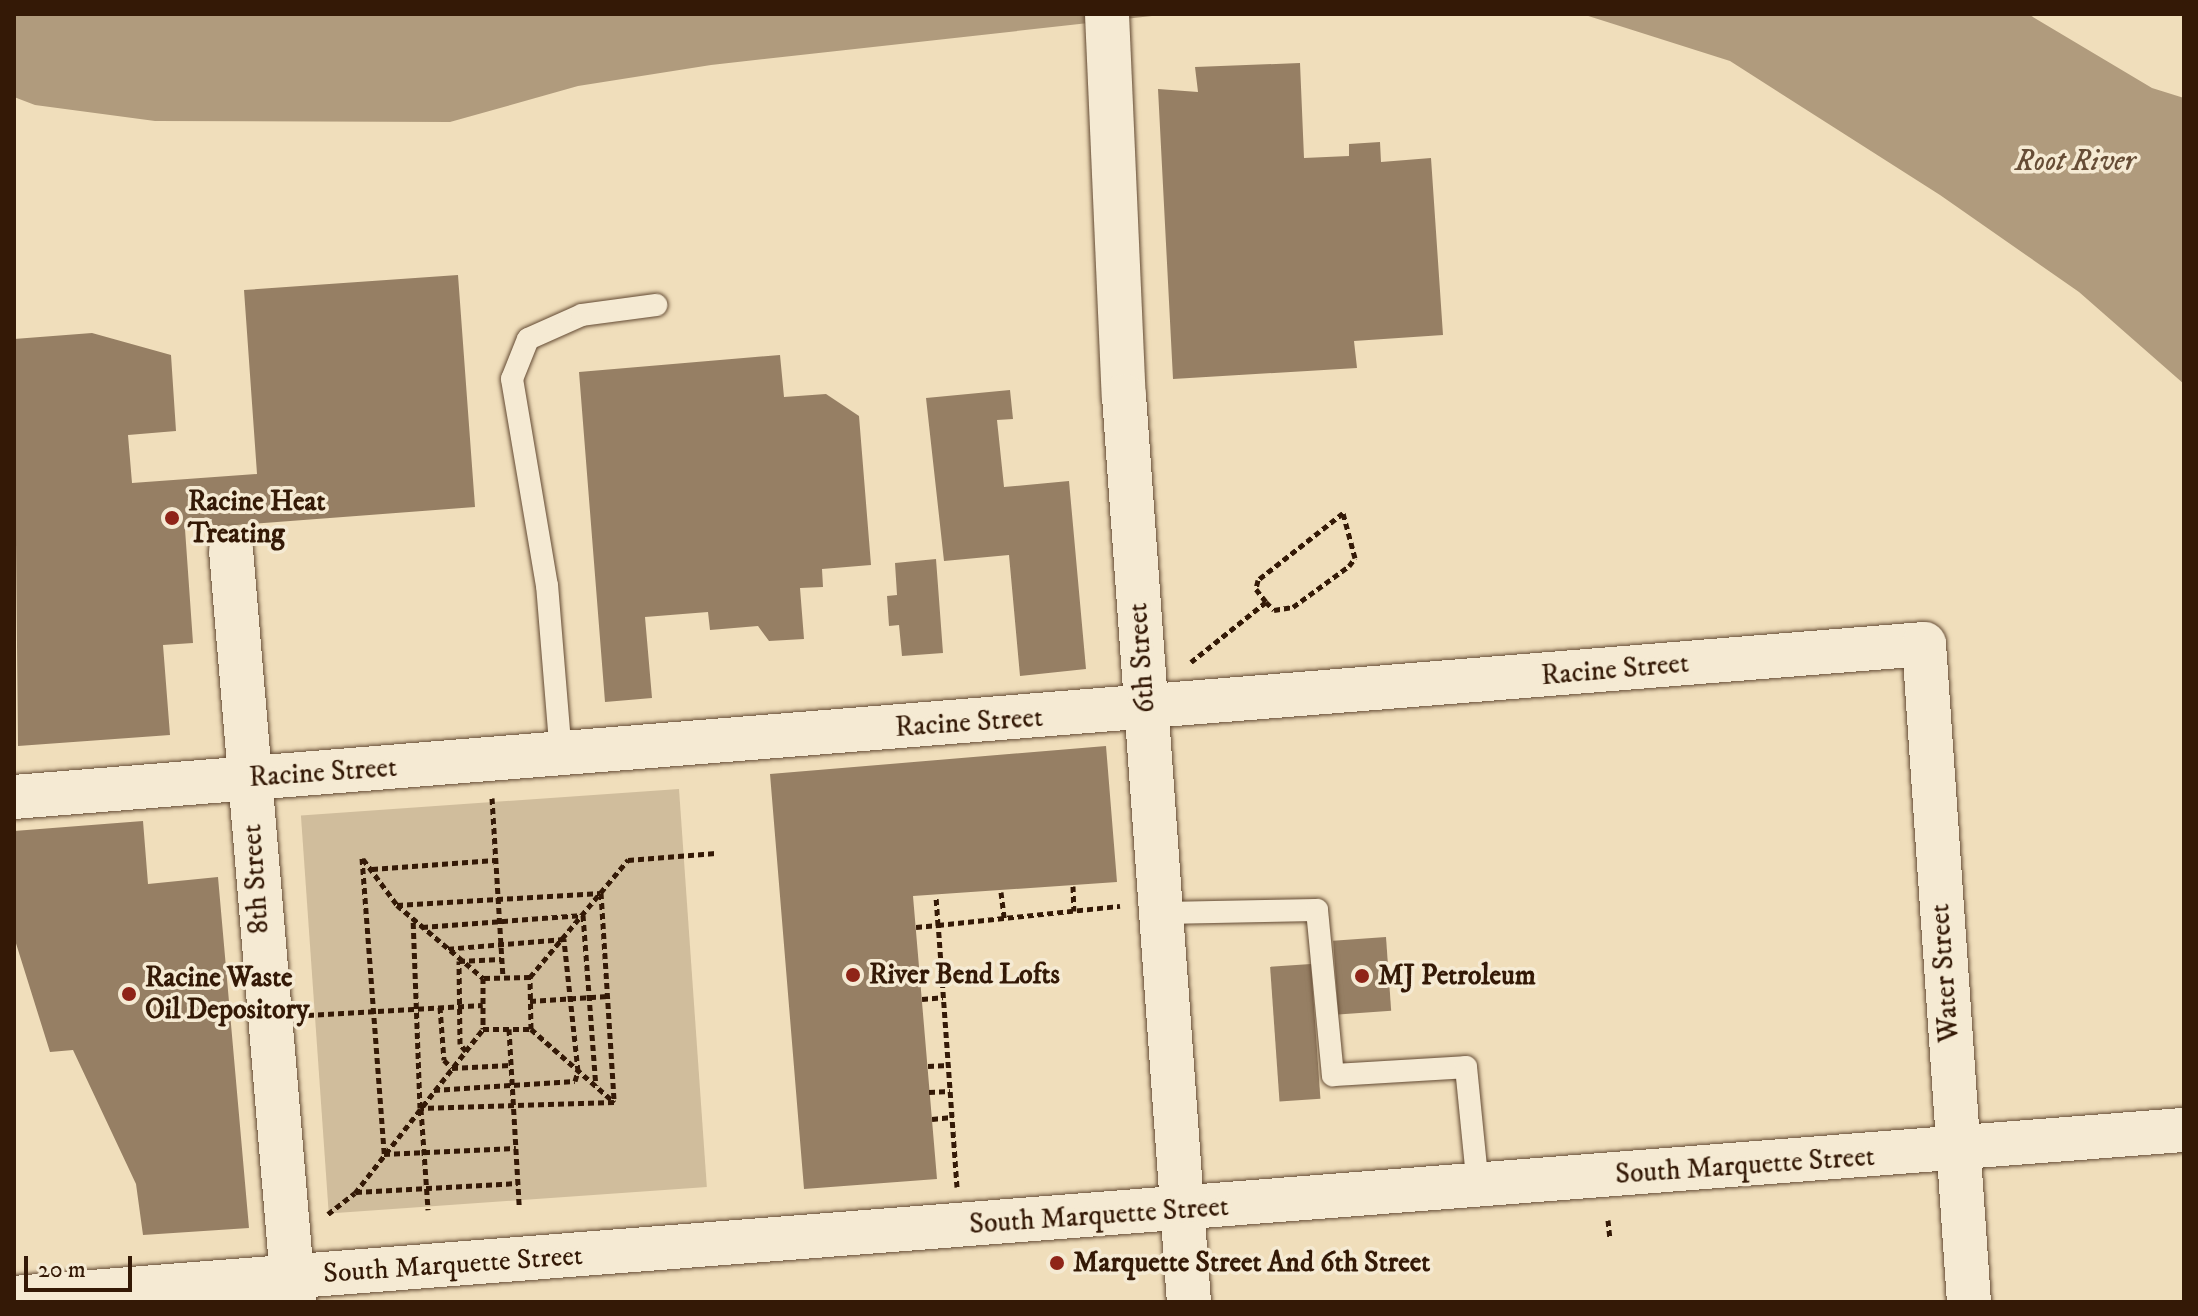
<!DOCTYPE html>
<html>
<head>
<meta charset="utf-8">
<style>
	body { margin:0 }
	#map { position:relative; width:2198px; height:1316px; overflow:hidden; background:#f0debb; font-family:"IM FELL DW Pica",serif }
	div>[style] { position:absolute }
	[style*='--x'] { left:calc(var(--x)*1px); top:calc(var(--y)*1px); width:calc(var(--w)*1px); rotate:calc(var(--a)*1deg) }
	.green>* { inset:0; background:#d0bd9c; transform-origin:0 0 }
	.water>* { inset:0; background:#b09b7d }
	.building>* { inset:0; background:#967f64; transform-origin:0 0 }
	.path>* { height:5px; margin-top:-2.5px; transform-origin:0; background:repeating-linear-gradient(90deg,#341906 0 6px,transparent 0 10px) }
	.roads { filter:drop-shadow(0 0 2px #634a33) drop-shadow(0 0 2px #634a33) }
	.lane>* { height:22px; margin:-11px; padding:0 11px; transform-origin:11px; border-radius:11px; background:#f5ead3 }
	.street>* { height:44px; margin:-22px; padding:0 22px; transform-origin:22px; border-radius:22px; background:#f5ead3 }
	.secondary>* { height:44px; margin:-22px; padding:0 22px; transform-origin:22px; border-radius:22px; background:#f5ead3 }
	.dots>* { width:22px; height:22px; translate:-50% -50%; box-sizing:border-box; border:4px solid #f5ead3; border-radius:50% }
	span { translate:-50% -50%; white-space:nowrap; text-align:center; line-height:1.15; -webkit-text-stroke:7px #f5ead3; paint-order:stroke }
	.poi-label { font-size:28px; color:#341906; font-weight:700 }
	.left { translate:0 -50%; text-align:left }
	.street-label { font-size:28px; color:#341906 }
	.water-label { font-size:30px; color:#664d36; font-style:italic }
	.frame { position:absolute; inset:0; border:16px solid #341906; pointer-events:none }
	.scale { position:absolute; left:24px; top:1256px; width:108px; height:36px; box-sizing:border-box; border:4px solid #341906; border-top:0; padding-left:10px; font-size:24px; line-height:28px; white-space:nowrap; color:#341906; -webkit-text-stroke:6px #f5ead3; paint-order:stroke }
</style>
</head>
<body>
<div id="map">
	<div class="green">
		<i style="left:679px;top:789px;width:399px;height:379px;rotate:86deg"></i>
	</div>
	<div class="water">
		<i style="clip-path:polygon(14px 14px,1170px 14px,711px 65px,578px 86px,450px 122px,155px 121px,35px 105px,14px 97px)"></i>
		<i style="clip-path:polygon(1582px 14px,2028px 14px,2152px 88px,2184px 98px,2184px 384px,2079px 292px,1940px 195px,1730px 61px)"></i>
	</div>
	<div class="building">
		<i style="clip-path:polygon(1300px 63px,1304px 158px,1349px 156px,1349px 144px,1380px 142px,1381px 162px,1431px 158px,1443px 335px,1354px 341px,1357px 368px,1173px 379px,1158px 89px,1198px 92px,1195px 67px)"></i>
		<i style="clip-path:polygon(458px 275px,475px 507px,185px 529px,193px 643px,163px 645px,170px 735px,18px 746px,14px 339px,92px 333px,171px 355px,176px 431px,128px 435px,132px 483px,257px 474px,244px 290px)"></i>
		<i style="clip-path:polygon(780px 355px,784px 397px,826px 394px,859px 416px,871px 565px,822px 569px,823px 587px,800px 588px,804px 639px,769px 641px,758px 626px,710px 630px,708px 612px,645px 617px,652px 698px,605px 702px,579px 372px)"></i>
		<i style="clip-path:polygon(1010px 390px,1013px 419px,997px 420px,1004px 487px,1069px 481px,1086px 669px,1020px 676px,1009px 555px,944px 561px,926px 398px)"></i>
		<i style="clip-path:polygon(936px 559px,943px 653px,902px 656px,899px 625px,889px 626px,887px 596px,897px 595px,895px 563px)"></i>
		<i style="clip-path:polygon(1106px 746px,1117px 882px,913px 896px,937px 1179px,804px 1189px,770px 774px)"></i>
		<i style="clip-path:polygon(143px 821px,148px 884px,218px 877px,249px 1228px,143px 1235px,136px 1184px,73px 1050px,50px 1052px,14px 937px,14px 831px)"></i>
		<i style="left:1386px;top:937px;width:74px;height:53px;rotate:86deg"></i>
		<i style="left:1311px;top:964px;width:135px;height:41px;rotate:86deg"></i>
	</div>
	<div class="path">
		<i style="--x:1191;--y:662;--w:96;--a:-38.7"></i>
		<i style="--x:1266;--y:602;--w:11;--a:45"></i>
		<i style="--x:1274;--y:610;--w:19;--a:-9"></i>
		<i style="--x:1293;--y:607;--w:69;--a:-36.2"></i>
		<i style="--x:1349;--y:566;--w:10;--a:-53"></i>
		<i style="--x:1355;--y:558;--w:47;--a:-104.9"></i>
		<i style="--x:1343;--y:513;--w:108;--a:141.8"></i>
		<i style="--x:1258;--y:580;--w:9;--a:103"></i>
		<i style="--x:1256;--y:589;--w:16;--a:52"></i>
		<i style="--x:492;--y:798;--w:179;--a:86.5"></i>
		<i style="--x:362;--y:858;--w:297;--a:85.7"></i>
		<i style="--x:384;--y:1154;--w:132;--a:-2.6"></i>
		<i style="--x:363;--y:859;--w:57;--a:53.5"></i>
		<i style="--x:397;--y:905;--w:113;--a:40.3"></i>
		<i style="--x:372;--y:869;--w:123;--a:-4.2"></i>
		<i style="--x:1073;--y:886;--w:25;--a:88"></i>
		<i style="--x:1001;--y:892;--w:26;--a:83"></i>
		<i style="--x:397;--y:905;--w:204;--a:-3.4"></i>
		<i style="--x:601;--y:893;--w:209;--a:86.4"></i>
		<i style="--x:614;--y:1102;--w:194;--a:178.2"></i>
		<i style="--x:420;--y:1108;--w:190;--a:-92.1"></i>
		<i style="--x:422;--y:927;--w:161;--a:-4.3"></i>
		<i style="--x:583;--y:915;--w:171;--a:85.7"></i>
		<i style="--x:916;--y:927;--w:22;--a:-5"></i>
		<i style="--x:938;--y:925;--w:29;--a:-94"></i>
		<i style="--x:530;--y:977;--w:47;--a:178.8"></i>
		<i style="--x:483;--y:978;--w:51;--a:90"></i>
		<i style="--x:483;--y:1029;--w:48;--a:0"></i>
		<i style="--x:531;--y:1029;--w:52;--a:-91.1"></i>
		<i style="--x:530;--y:977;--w:153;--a:-50.1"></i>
		<i style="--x:628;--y:860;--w:88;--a:-4.5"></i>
		<i style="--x:922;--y:999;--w:21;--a:-5"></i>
		<i style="--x:530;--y:1001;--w:78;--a:-3.7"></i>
		<i style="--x:440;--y:1007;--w:53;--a:85.7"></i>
		<i style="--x:444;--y:1060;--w:11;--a:45"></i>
		<i style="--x:452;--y:1068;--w:59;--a:-2.9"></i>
		<i style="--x:308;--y:1015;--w:175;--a:-3.3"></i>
		<i style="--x:509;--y:1029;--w:176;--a:86.7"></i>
		<i style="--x:531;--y:1029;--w:111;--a:41.3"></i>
		<i style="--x:466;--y:1051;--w:9;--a:-131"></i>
		<i style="--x:460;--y:1044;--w:83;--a:-90.7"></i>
		<i style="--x:459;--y:961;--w:42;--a:-2.7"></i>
		<i style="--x:928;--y:1066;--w:20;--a:-3"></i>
		<i style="--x:434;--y:1090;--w:141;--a:-3.7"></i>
		<i style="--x:575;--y:1081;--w:10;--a:-73"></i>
		<i style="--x:578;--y:1071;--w:133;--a:-96.1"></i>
		<i style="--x:564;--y:939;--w:118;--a:175.2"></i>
		<i style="--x:929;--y:1092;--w:21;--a:-3"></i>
		<i style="--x:421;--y:1109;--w:101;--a:86"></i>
		<i style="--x:932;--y:1119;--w:20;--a:-6"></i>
		<i style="--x:957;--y:1187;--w:263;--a:-94.1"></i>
		<i style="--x:938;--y:925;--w:183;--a:-6"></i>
		<i style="--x:356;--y:1192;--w:162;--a:-3.2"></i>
		<i style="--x:328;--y:1214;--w:34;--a:-38"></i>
		<i style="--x:355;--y:1193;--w:208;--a:-52"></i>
		<i style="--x:1608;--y:1220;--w:19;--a:84"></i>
	</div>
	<div class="roads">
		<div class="lane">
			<i style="--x:561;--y:755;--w:170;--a:-94.7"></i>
			<i style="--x:547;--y:586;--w:210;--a:-99.6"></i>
			<i style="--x:512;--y:379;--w:43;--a:-68.2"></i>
			<i style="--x:528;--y:339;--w:59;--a:-24"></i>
			<i style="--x:582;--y:315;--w:75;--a:-7.7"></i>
			<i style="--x:1162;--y:913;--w:155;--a:-1.1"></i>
			<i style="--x:1317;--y:910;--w:166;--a:84.5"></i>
			<i style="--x:1333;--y:1075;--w:133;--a:-3.4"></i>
			<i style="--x:1466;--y:1067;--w:121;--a:84.3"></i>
		</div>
		<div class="street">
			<i style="--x:231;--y:550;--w:755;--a:85.21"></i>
			<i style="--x:14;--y:797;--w:1916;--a:-4.58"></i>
			<i style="--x:1924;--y:644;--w:660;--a:86.09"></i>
		</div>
		<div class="secondary">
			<i style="--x:1107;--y:14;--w:382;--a:87.5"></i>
			<i style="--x:1124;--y:396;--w:908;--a:85.9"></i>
			<i style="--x:14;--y:1298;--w:2176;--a:-4.43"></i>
		</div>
	</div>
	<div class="dots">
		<i style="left:172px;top:518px;background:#8f2418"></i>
		<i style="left:853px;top:975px;background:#8f2418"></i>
		<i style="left:1362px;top:976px;background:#8f2418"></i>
		<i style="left:129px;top:994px;background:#8f2418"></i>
		<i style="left:1057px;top:1263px;background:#8f2418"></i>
	</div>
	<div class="poi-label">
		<span class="left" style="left:188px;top:518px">Racine Heat<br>Treating</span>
		<span class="left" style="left:869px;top:975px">River Bend Lofts</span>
		<span class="left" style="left:1378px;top:976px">MJ Petroleum</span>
		<span class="left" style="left:145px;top:994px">Racine Waste<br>Oil Depository</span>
		<span class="left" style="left:1073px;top:1263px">Marquette Street And 6th Street</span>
	</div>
	<div class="street-label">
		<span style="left:1142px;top:658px;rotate:-94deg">6th Street</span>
		<span style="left:1615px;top:670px;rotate:-5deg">Racine Street</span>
		<span style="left:969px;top:723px;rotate:-4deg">Racine Street</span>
		<span style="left:323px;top:773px;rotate:-4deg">Racine Street</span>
		<span style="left:256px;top:879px;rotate:-94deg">8th Street</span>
		<span style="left:1945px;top:973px;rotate:-94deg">Water Street</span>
		<span style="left:1745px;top:1166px;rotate:-4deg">South Marquette Street</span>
		<span style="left:1099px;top:1216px;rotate:-4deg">South Marquette Street</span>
		<span style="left:453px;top:1265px;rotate:-4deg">South Marquette Street</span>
	</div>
	<div class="water-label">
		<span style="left:2075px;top:162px">Root River</span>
	</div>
	<div class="frame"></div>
	<div class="scale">20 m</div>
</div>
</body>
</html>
